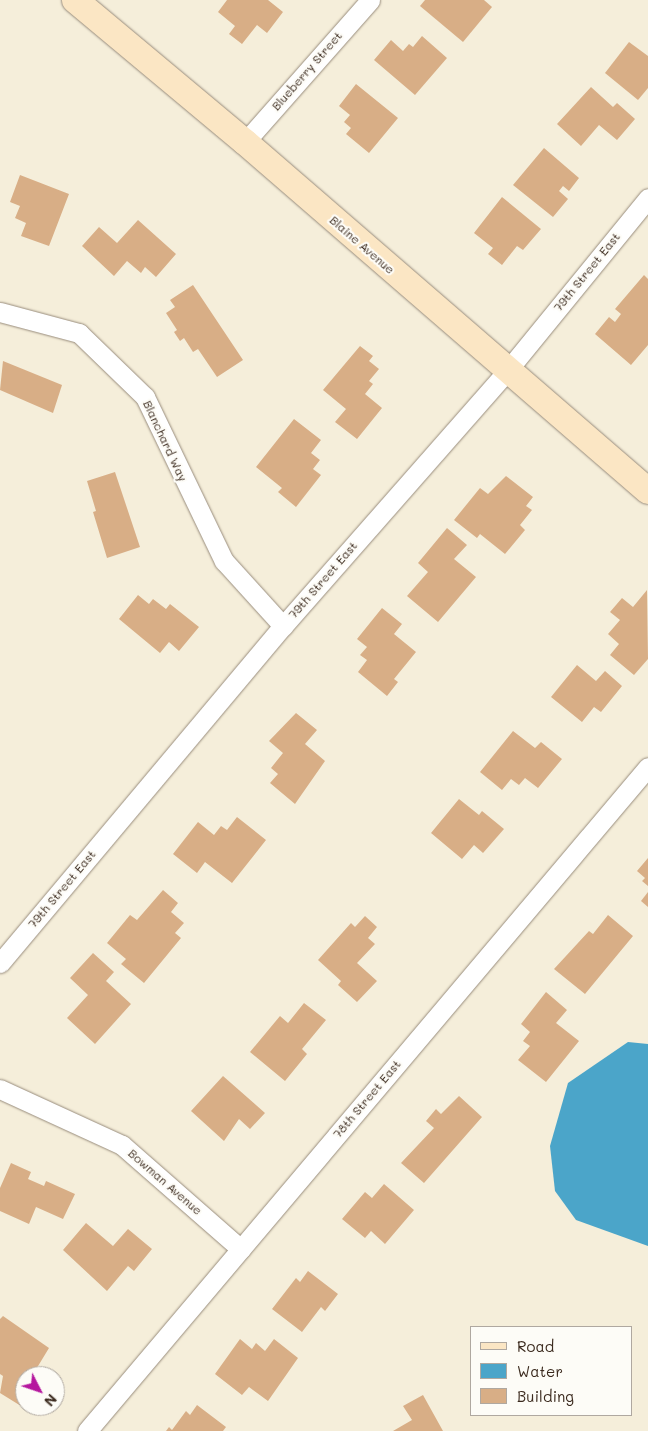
<!DOCTYPE html>
<html>
<head>
<meta charset="utf-8">
<style>
	body { margin:0 }
	#map { position:relative; width:648px; height:1431px; overflow:hidden; background:#f5eeda; font-family:Mali,sans-serif }
	div>[style] { position:absolute }
	[style*='--x'] { left:calc(var(--x)*1px); top:calc(var(--y)*1px); width:calc(var(--w)*1px); rotate:calc(var(--a)*1deg) }
	.water>* { inset:0; background:#4ba5c9 }
	.building>* { inset:0; background:#d8ae86 }
	.roads { filter:drop-shadow(0 0 1px #988c7c) drop-shadow(0 0 1px #988c7c) }
	.street>* { height:19px; margin:-9.5px; padding:0 9.5px; transform-origin:9.5px; border-radius:9.5px; background:#fff }
	.secondary>* { height:26px; margin:-13px; padding:0 13px; transform-origin:13px; border-radius:13px; background:#fbe6c4 }
	span { translate:-50% -50%; white-space:nowrap; text-align:center; line-height:1.15; -webkit-text-stroke:4.5px #fdfcf7; paint-order:stroke }
	.street-label { font-size:12px; color:#3b2a1e }
	.legend { position:absolute; left:470px; top:1326px; width:162px; height:90px; box-sizing:border-box; background:#fdfcf7; border:1px solid #afa8a0; margin:0; padding:6px 9px; list-style:none; font-size:15px; color:#3b2a1e }
	.legend li { display:flex; align-items:center; gap:10px; height:25px }
	.legend b { width:25px; border:1px solid #afa8a0 }
	.north { position:absolute; left:15px; top:1366px; width:50px; height:50px; box-sizing:border-box; background:#fdfcf7; border:1px solid #afa8a0; border-radius:50%; rotate:131deg; font-size:14px; font-weight:700; line-height:20px; text-align:center; color:#3b2a1e }
	.north::after { content:''; display:block; margin:auto; width:18px; height:22px; background:#b5179e; clip-path:polygon(50% 0,100% 100%,50% 72%,0 100%) }
</style>
</head>
<body>
<div id="map">
	<div class="water">
		<i style="clip-path:polygon(628px 1042px,648px 1044px,648px 1246px,576px 1220px,555px 1191px,550px 1146px,568px 1083px)"></i>
	</div>
	<div class="building">
		<i style="clip-path:polygon(227px 0,268px 0,283px 12px,267px 33px,257px 25px,242px 44px,229px 34px,235px 26px,218px 12px)"></i>
		<i style="clip-path:polygon(425px 0,484px 0,492px 7px,463px 42px,420px 6px)"></i>
		<i style="clip-path:polygon(422px 36px,447px 58px,415px 95px,374px 60px,391px 40px,403px 51px,409px 44px,413px 47px)"></i>
		<i style="clip-path:polygon(629px 42px,648px 56px,648px 88px,638px 100px,605px 73px)"></i>
		<i style="clip-path:polygon(356px 84px,398px 118px,369px 153px,346px 134px,351px 128px,344px 122px,350px 115px,339px 106px)"></i>
		<i style="clip-path:polygon(591px 87px,613px 107px,617px 103px,635px 119px,617px 140px,599px 125px,581px 146px,557px 124px)"></i>
		<i style="clip-path:polygon(544px 148px,579px 178px,569px 191px,563px 186px,559px 191px,568px 199px,553px 217px,513px 185px)"></i>
		<i style="clip-path:polygon(20px 175px,69px 194px,49px 246px,21px 236px,26px 223px,15px 218px,20px 206px,10px 202px)"></i>
		<i style="clip-path:polygon(502px 197px,541px 229px,523px 250px,517px 246px,502px 265px,488px 254px,493px 248px,474px 233px)"></i>
		<i style="clip-path:polygon(138px 220px,176px 254px,156px 277px,145px 267px,141px 273px,127px 261px,114px 276px,82px 246px,99px 227px,117px 243px)"></i>
		<i style="clip-path:polygon(644px 275px,648px 279px,648px 345px,631px 365px,595px 334px,609px 317px,615px 322px,621px 314px,615px 309px)"></i>
		<i style="clip-path:polygon(193px 285px,243px 360px,217px 377px,198px 349px,193px 352px,184px 338px,180px 341px,174px 332px,177px 330px,166px 313px,175px 307px,170px 300px)"></i>
		<i style="clip-path:polygon(360px 346px,373px 356px,369px 361px,379px 369px,369px 381px,373px 384px,365px 394px,382px 408px,357px 439px,335px 422px,346px 409px,323px 390px)"></i>
		<i style="clip-path:polygon(3px 361px,62px 385px,53px 413px,0 390px)"></i>
		<i style="clip-path:polygon(294px 419px,321px 440px,311px 453px,320px 460px,313px 469px,321px 475px,296px 507px,278px 492px,282px 488px,256px 467px)"></i>
		<i style="clip-path:polygon(115px 472px,140px 547px,107px 558px,93px 512px,96px 511px,87px 481px)"></i>
		<i style="clip-path:polygon(506px 476px,533px 497px,526px 506px,532px 510px,520px 525px,525px 530px,505px 554px,480px 534px,477px 538px,454px 520px,480px 488px,488px 494px)"></i>
		<i style="clip-path:polygon(447px 528px,467px 545px,454px 559px,476px 577px,438px 622px,407px 596px,428px 572px,418px 563px)"></i>
		<i style="clip-path:polygon(647px 590px,648px 659px,634px 675px,610px 655px,619px 644px,608px 634px,620px 620px,610px 612px,622px 598px,633px 607px)"></i>
		<i style="clip-path:polygon(138px 595px,149px 604px,153px 599px,166px 609px,170px 604px,199px 627px,179px 651px,169px 642px,160px 653px,119px 619px)"></i>
		<i style="clip-path:polygon(382px 608px,402px 624px,394px 634px,416px 652px,394px 679px,398px 682px,387px 696px,358px 672px,367px 660px,360px 655px,367px 647px,357px 639px)"></i>
		<i style="clip-path:polygon(577px 665px,596px 681px,605px 671px,622px 686px,601px 712px,594px 707px,582px 722px,551px 697px)"></i>
		<i style="clip-path:polygon(296px 713px,317px 730px,305px 744px,325px 761px,295px 804px,270px 783px,278px 774px,271px 768px,283px 753px,269px 741px)"></i>
		<i style="clip-path:polygon(513px 731px,535px 748px,541px 742px,562px 759px,538px 788px,525px 778px,519px 785px,511px 779px,502px 790px,480px 772px)"></i>
		<i style="clip-path:polygon(459px 799px,479px 815px,482px 811px,504px 829px,483px 853px,474px 845px,462px 859px,431px 833px)"></i>
		<i style="clip-path:polygon(237px 817px,266px 840px,232px 883px,205px 862px,197px 873px,173px 854px,198px 822px,214px 835px,221px 826px,227px 830px)"></i>
		<i style="clip-path:polygon(648px 858px,648px 886px,642px 881px,645px 878px,637px 871px)"></i>
		<i style="clip-path:polygon(163px 890px,178px 903px,171px 912px,184px 923px,175px 933px,181px 938px,144px 983px,121px 964px,126px 959px,107px 943px,130px 915px,137px 920px)"></i>
		<i style="clip-path:polygon(648px 892px,648px 907px,641px 901px)"></i>
		<i style="clip-path:polygon(608px 915px,633px 936px,585px 994px,554px 969px,589px 931px,593px 934px)"></i>
		<i style="clip-path:polygon(365px 916px,377px 927px,368px 938px,375px 944px,357px 963px,377px 981px,357px 1002px,338px 985px,341px 981px,318px 960px,351px 923px,355px 927px)"></i>
		<i style="clip-path:polygon(93px 953px,114px 972px,106px 981px,131px 1004px,95px 1044px,67px 1018px,88px 995px,70px 978px)"></i>
		<i style="clip-path:polygon(546px 992px,567px 1010px,556px 1023px,579px 1041px,546px 1082px,518px 1060px,530px 1046px,523px 1041px,530px 1032px,521px 1024px)"></i>
		<i style="clip-path:polygon(304px 1003px,326px 1020px,302px 1049px,307px 1054px,285px 1081px,250px 1052px,280px 1016px,288px 1023px)"></i>
		<i style="clip-path:polygon(223px 1076px,265px 1113px,250px 1129px,239px 1119px,224px 1141px,191px 1111px)"></i>
		<i style="clip-path:polygon(459px 1096px,482px 1117px,424px 1183px,401px 1163px,434px 1128px,426px 1121px,436px 1109px,441px 1114px)"></i>
		<i style="clip-path:polygon(11px 1163px,31px 1172px,28px 1179px,44px 1186px,46px 1181px,75px 1194px,63px 1219px,36px 1207px,29px 1224px,0 1211px,0 1188px)"></i>
		<i style="clip-path:polygon(384px 1184px,414px 1210px,385px 1244px,371px 1231px,365px 1238px,342px 1219px,365px 1192px,372px 1198px)"></i>
		<i style="clip-path:polygon(86px 1223px,113px 1246px,128px 1229px,152px 1249px,134px 1271px,128px 1266px,107px 1291px,63px 1250px)"></i>
		<i style="clip-path:polygon(308px 1271px,338px 1294px,325px 1311px,321px 1307px,302px 1332px,272px 1309px,296px 1278px,300px 1282px)"></i>
		<i style="clip-path:polygon(3px 1316px,49px 1348px,32px 1376px,25px 1376px,25px 1400px,21px 1406px,0 1393px,3px 1376px,0 1374px,0 1319px)"></i>
		<i style="clip-path:polygon(240px 1339px,252px 1349px,256px 1343px,265px 1351px,274px 1339px,298px 1358px,268px 1401px,249px 1387px,242px 1395px,215px 1374px)"></i>
		<i style="clip-path:polygon(423px 1395px,443px 1431px,393px 1431px,412px 1420px,403px 1406px)"></i>
		<i style="clip-path:polygon(197px 1405px,226px 1427px,223px 1431px,166px 1431px,169px 1427px,172px 1430px,186px 1411px,190px 1415px)"></i>
	</div>
	<div class="roads">
		<div class="street">
			<i style="--x:245;--y:142;--w:189;--a:-48.6"></i>
			<i style="--x:0;--y:312;--w:82;--a:14.9"></i>
			<i style="--x:79;--y:333;--w:92;--a:44.1"></i>
			<i style="--x:145;--y:397;--w:182;--a:64.3"></i>
			<i style="--x:224;--y:561;--w:88;--a:47.8"></i>
			<i style="--x:0;--y:963;--w:440;--a:-50"></i>
			<i style="--x:283;--y:626;--w:339;--a:-48.7"></i>
			<i style="--x:507;--y:371;--w:223;--a:-50.8"></i>
			<i style="--x:0;--y:1089;--w:134;--a:24.7"></i>
			<i style="--x:122;--y:1145;--w:158;--a:41.2"></i>
			<i style="--x:87;--y:1431;--w:869;--a:-49.81"></i>
		</div>
		<div class="secondary">
			<i style="--x:75;--y:0;--w:222;--a:39.9"></i>
			<i style="--x:245;--y:142;--w:533;--a:40.89"></i>
		</div>
	</div>
	<div class="street-label">
		<span style="left:307px;top:71px;rotate:-49deg">Blueberry Street</span>
		<span style="left:362px;top:245px;rotate:41deg">Blaine Avenue</span>
		<span style="left:587px;top:272px;rotate:-51deg">79th Street East</span>
		<span style="left:165px;top:441px;rotate:65deg">Blanchard Way</span>
		<span style="left:323px;top:580px;rotate:-49deg">79th Street East</span>
		<span style="left:62px;top:889px;rotate:-50deg">79th Street East</span>
		<span style="left:367px;top:1099px;rotate:-50deg">78th Street East</span>
		<span style="left:165px;top:1182px;rotate:41deg">Bowman Avenue</span>
	</div>
	<ul class="legend">
	<li><b style="height:6px;background:#fbe6c4"></b>Road</li>
	<li><b style="height:14px;background:#4ba5c9"></b>Water</li>
	<li><b style="height:14px;background:#d8ae86"></b>Building</li>
	</ul>
	<div class="north">N</div>
</div>
</body>
</html>
